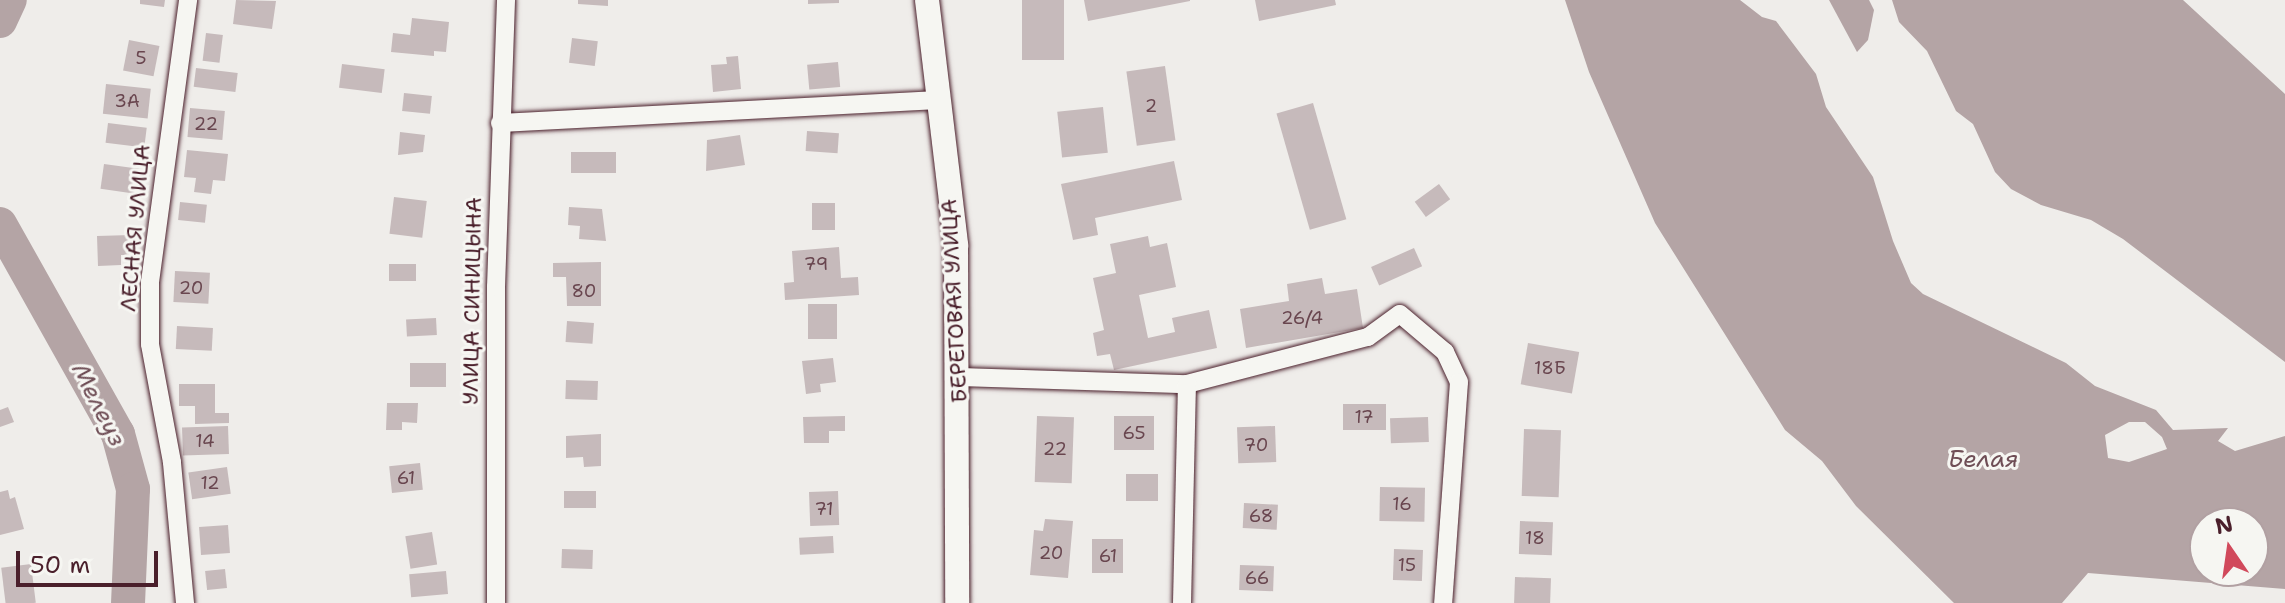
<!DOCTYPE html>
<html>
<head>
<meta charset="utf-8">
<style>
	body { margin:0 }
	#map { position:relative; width:2285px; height:603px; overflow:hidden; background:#efedea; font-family:"Shantell Sans",sans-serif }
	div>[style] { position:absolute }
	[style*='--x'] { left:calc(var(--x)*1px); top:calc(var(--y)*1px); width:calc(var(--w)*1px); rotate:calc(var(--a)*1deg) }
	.water>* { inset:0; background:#b4a4a5 }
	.river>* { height:34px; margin:-17px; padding:0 17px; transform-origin:17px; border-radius:17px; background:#b4a4a5 }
	.building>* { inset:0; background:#c6babb; transform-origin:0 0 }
	.roads { filter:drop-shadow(0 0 2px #4a1f2b) drop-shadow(0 0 2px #4a1f2b) }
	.minor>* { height:18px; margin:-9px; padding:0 9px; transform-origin:9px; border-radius:9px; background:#f6f6f2 }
	.secondary>* { height:24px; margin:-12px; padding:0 12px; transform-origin:12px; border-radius:12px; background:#f6f6f2 }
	span { translate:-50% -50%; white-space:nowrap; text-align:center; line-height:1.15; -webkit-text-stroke:6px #f6f6f2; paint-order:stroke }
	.number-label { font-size:18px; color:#69464f }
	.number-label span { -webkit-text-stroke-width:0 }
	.street-label { font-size:22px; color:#4a1f2b }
	.water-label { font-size:24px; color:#6f4e56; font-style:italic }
	.north { position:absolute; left:2189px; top:507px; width:80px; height:80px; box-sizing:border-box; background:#f6f6f2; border:2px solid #b1a0a2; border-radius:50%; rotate:347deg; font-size:22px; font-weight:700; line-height:32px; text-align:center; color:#4a1f2b }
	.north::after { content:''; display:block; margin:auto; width:28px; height:36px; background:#d1495b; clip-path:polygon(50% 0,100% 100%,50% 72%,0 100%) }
	.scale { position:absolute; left:16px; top:551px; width:142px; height:36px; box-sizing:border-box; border:4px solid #4a1f2b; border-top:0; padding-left:10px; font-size:24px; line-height:28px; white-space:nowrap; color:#4a1f2b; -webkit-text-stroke:6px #f6f6f2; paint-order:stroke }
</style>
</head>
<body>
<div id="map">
	<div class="water">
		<i style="clip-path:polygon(evenodd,1565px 0,1740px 0,1762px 17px,1776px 21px,1816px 74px,1826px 107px,1873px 177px,1893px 241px,1911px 283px,1923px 294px,2066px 363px,2095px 386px,2156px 410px,2173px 430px,2228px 428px,2218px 441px,2235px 451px,2285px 436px,2285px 589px,2088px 573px,2062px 603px,1954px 603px,1856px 506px,1822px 461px,1785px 430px,1655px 223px,1589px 72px,1565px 0,2129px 422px,2145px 422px,2162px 437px,2167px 449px,2129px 462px,2108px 458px,2105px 435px,2129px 422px,1565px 0,2205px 523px,2253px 523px,2253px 571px,2205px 571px,2205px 523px)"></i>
		<i style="clip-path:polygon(1829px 0,1869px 0,1874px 10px,1868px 40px,1857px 52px)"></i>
		<i style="clip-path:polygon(1892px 0,2183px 0,2285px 94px,2285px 362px,2123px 239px,2091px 220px,2041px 205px,2011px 189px,1995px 172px,1973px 124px,1956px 111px,1927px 51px,1899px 22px)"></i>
	</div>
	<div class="river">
		<i style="--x:0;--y:21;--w:23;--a:-65"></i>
		<i style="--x:0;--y:224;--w:241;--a:60.7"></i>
		<i style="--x:118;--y:434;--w:57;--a:74.7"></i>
		<i style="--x:133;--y:489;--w:114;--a:92.5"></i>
	</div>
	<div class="building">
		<i style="clip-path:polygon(140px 0,165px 0,164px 7px,140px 4px)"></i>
		<i style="clip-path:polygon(236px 0,276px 1px,272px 29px,233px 24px)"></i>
		<i style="clip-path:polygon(578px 0,608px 0,608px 6px,578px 4px)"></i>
		<i style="clip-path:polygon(808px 0,839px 0,839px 3px,808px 4px)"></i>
		<i style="left:1022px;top:0;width:42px;height:60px"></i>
		<i style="clip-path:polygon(1084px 0,1190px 0,1190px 1px,1088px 21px)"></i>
		<i style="clip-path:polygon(1255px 0,1335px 0,1336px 5px,1259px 21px)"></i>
		<i style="clip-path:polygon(412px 18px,449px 22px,446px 52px,434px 51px,434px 56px,391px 52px,393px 33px,410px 35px)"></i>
		<i style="left:206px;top:33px;width:17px;height:28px;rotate:7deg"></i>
		<i style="left:572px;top:38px;width:26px;height:25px;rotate:7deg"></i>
		<i style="left:129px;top:40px;width:31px;height:31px;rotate:11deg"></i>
		<i style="clip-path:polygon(738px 56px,741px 89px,713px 92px,711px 65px,727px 64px,726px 57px)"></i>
		<i style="left:838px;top:62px;width:25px;height:31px;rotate:85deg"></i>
		<i style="left:342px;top:64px;width:43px;height:24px;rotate:7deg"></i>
		<i style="left:1165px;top:66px;width:75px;height:39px;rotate:82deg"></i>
		<i style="left:196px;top:68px;width:42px;height:19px;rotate:7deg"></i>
		<i style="left:106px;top:84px;width:45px;height:30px;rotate:6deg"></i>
		<i style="left:404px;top:93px;width:28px;height:18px;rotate:6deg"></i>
		<i style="left:1313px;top:103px;width:121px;height:38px;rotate:74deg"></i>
		<i style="left:1103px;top:107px;width:46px;height:46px;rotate:84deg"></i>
		<i style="left:190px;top:108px;width:35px;height:29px;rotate:5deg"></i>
		<i style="left:108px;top:123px;width:39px;height:20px;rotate:7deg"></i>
		<i style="left:807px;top:131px;width:32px;height:20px;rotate:4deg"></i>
		<i style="clip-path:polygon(400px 132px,425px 135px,423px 152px,398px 155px)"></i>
		<i style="clip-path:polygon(740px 135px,745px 165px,706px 171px,707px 140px)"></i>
		<i style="clip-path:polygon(187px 150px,228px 154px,225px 181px,213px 180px,211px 194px,194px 192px,196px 178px,184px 177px)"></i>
		<i style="left:571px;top:152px;width:45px;height:21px"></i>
		<i style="clip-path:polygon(1174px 161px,1182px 200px,1095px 218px,1098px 235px,1073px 240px,1061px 184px)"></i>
		<i style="left:104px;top:164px;width:35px;height:25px;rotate:8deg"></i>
		<i style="left:1439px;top:184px;width:19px;height:30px;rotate:54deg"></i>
		<i style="left:394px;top:197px;width:33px;height:37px;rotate:7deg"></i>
		<i style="left:180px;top:202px;width:27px;height:18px;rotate:6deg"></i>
		<i style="left:812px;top:203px;width:23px;height:27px"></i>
		<i style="clip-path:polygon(569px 207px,602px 209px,606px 241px,579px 239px,580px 226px,568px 225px)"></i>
		<i style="clip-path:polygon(131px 235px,132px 255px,121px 255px,121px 265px,98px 266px,97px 236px)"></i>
		<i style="clip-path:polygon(1148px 236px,1150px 247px,1167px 243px,1176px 287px,1139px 295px,1148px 338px,1175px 332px,1172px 318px,1209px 310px,1217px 348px,1114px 370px,1110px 354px,1097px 356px,1093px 333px,1104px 330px,1093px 278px,1116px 273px,1110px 244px)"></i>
		<i style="clip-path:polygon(839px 247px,841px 278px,858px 277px,859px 295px,785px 300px,784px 283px,794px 282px,792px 251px)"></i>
		<i style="left:1414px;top:248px;width:20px;height:47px;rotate:66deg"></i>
		<i style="clip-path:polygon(601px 262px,601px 306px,567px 306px,566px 277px,553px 277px,553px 263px)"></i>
		<i style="left:389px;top:264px;width:27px;height:17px"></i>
		<i style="left:175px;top:271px;width:35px;height:31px;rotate:3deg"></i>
		<i style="clip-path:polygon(1322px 278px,1325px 294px,1357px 289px,1363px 328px,1246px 348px,1240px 309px,1289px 301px,1287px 284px)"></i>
		<i style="left:808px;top:304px;width:29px;height:35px"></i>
		<i style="left:436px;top:318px;width:17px;height:30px;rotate:87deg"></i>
		<i style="left:567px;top:321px;width:27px;height:21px;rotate:4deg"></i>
		<i style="left:177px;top:326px;width:36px;height:23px;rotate:3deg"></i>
		<i style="left:1528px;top:343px;width:52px;height:42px;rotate:10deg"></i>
		<i style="clip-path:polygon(833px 358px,836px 382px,820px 384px,821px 392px,806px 394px,802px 361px)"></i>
		<i style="left:410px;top:363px;width:36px;height:24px"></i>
		<i style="left:566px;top:380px;width:32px;height:19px;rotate:2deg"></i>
		<i style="clip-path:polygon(179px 384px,215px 384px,215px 413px,229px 413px,229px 423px,195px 424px,195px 406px,179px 406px)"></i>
		<i style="clip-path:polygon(387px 403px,418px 403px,417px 423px,402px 422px,402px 430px,386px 430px)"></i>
		<i style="left:1343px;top:404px;width:43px;height:26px"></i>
		<i style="clip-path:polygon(8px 407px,14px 422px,0 427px,0 410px)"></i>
		<i style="clip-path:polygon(845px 416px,845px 431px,829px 431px,829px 443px,804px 443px,803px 417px)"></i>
		<i style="left:1037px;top:416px;width:37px;height:66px;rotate:2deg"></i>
		<i style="left:1154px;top:416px;width:34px;height:40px;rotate:90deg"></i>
		<i style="left:1428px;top:417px;width:25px;height:38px;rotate:88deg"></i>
		<i style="left:228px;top:426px;width:28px;height:46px;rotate:88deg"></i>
		<i style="left:1275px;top:426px;width:36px;height:38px;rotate:88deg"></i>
		<i style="left:1524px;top:429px;width:37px;height:67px;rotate:2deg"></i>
		<i style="clip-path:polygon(601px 434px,601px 466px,584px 467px,583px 457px,566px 458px,566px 436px)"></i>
		<i style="left:420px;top:463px;width:27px;height:31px;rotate:84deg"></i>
		<i style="left:227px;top:467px;width:27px;height:39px;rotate:82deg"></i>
		<i style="left:1126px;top:474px;width:32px;height:27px"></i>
		<i style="left:1380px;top:487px;width:45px;height:34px;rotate:1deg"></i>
		<i style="clip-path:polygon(8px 490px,10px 499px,15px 497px,24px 529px,0 535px,0 492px)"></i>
		<i style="left:596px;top:491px;width:17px;height:32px;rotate:90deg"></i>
		<i style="left:838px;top:491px;width:34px;height:29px;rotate:88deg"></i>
		<i style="left:1244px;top:503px;width:34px;height:25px;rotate:3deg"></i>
		<i style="clip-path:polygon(1045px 519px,1073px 521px,1068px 578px,1030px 575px,1034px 530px,1043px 531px)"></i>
		<i style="left:1520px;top:521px;width:33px;height:33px;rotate:2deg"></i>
		<i style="left:228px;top:525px;width:28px;height:29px;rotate:86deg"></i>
		<i style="left:432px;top:532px;width:33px;height:27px;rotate:81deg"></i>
		<i style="left:833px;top:536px;width:17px;height:34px;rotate:87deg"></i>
		<i style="left:1092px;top:539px;width:31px;height:34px"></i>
		<i style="left:562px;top:549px;width:31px;height:19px;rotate:2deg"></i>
		<i style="left:1394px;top:549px;width:29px;height:31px;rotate:2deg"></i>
		<i style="left:31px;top:564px;width:39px;height:30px;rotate:83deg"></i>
		<i style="left:1240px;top:565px;width:34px;height:25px;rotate:2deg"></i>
		<i style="left:225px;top:569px;width:19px;height:20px;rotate:84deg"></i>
		<i style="left:446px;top:571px;width:23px;height:37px;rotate:85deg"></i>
		<i style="left:1515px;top:577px;width:36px;height:26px;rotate:2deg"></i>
	</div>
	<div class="roads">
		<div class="minor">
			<i style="--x:500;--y:123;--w:439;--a:-3"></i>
			<i style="--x:960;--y:377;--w:227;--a:1.8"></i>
			<i style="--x:1187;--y:384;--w:187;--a:-14.6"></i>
			<i style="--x:1368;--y:337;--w:39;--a:-36"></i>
			<i style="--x:1400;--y:314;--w:59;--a:40.2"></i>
			<i style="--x:1445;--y:352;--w:33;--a:65"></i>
			<i style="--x:1459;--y:382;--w:222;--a:94.1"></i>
			<i style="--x:185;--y:603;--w:142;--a:-95.3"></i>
			<i style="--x:172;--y:462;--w:120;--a:-100.6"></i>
			<i style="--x:150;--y:344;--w:62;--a:-90"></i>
			<i style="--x:150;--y:282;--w:285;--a:-82.3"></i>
			<i style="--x:496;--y:603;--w:316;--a:-90"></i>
			<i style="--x:496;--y:287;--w:287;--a:-88"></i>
			<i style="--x:1182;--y:603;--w:219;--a:-88.7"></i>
		</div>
		<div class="secondary">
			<i style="--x:927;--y:0;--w:247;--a:83.2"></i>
			<i style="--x:956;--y:245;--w:358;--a:89.8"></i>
		</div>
	</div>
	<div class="number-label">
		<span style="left:141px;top:58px">5</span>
		<span style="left:127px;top:101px">3А</span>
		<span style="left:1151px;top:106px">2</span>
		<span style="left:206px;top:124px">22</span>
		<span style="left:816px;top:264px">79</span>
		<span style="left:191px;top:288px">20</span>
		<span style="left:584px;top:291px">80</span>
		<span style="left:1302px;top:318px">26/4</span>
		<span style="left:1550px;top:368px">18Б</span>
		<span style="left:1364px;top:417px">17</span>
		<span style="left:1134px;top:433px">65</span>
		<span style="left:205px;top:441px">14</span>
		<span style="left:1256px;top:445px">70</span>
		<span style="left:1055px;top:449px">22</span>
		<span style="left:406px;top:478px">61</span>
		<span style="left:210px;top:483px">12</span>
		<span style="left:1402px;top:504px">16</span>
		<span style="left:824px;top:509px">71</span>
		<span style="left:1261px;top:516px">68</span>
		<span style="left:1535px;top:538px">18</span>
		<span style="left:1051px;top:553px">20</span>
		<span style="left:1108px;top:556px">61</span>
		<span style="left:1407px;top:565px">15</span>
		<span style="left:1257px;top:578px">66</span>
	</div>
	<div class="street-label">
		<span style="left:135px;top:228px;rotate:-85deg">ЛЕСНАЯ УЛИЦА</span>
		<span style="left:472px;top:301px;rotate:-89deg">УЛИЦА СИНИЦЫНА</span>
		<span style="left:954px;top:301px;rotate:-93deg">БЕРЕГОВАЯ УЛИЦА</span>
	</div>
	<div class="water-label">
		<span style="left:98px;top:405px;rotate:63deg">Мелеуз</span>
		<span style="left:1983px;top:460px">Белая</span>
	</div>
	<div class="north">N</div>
	<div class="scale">50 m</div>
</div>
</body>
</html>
